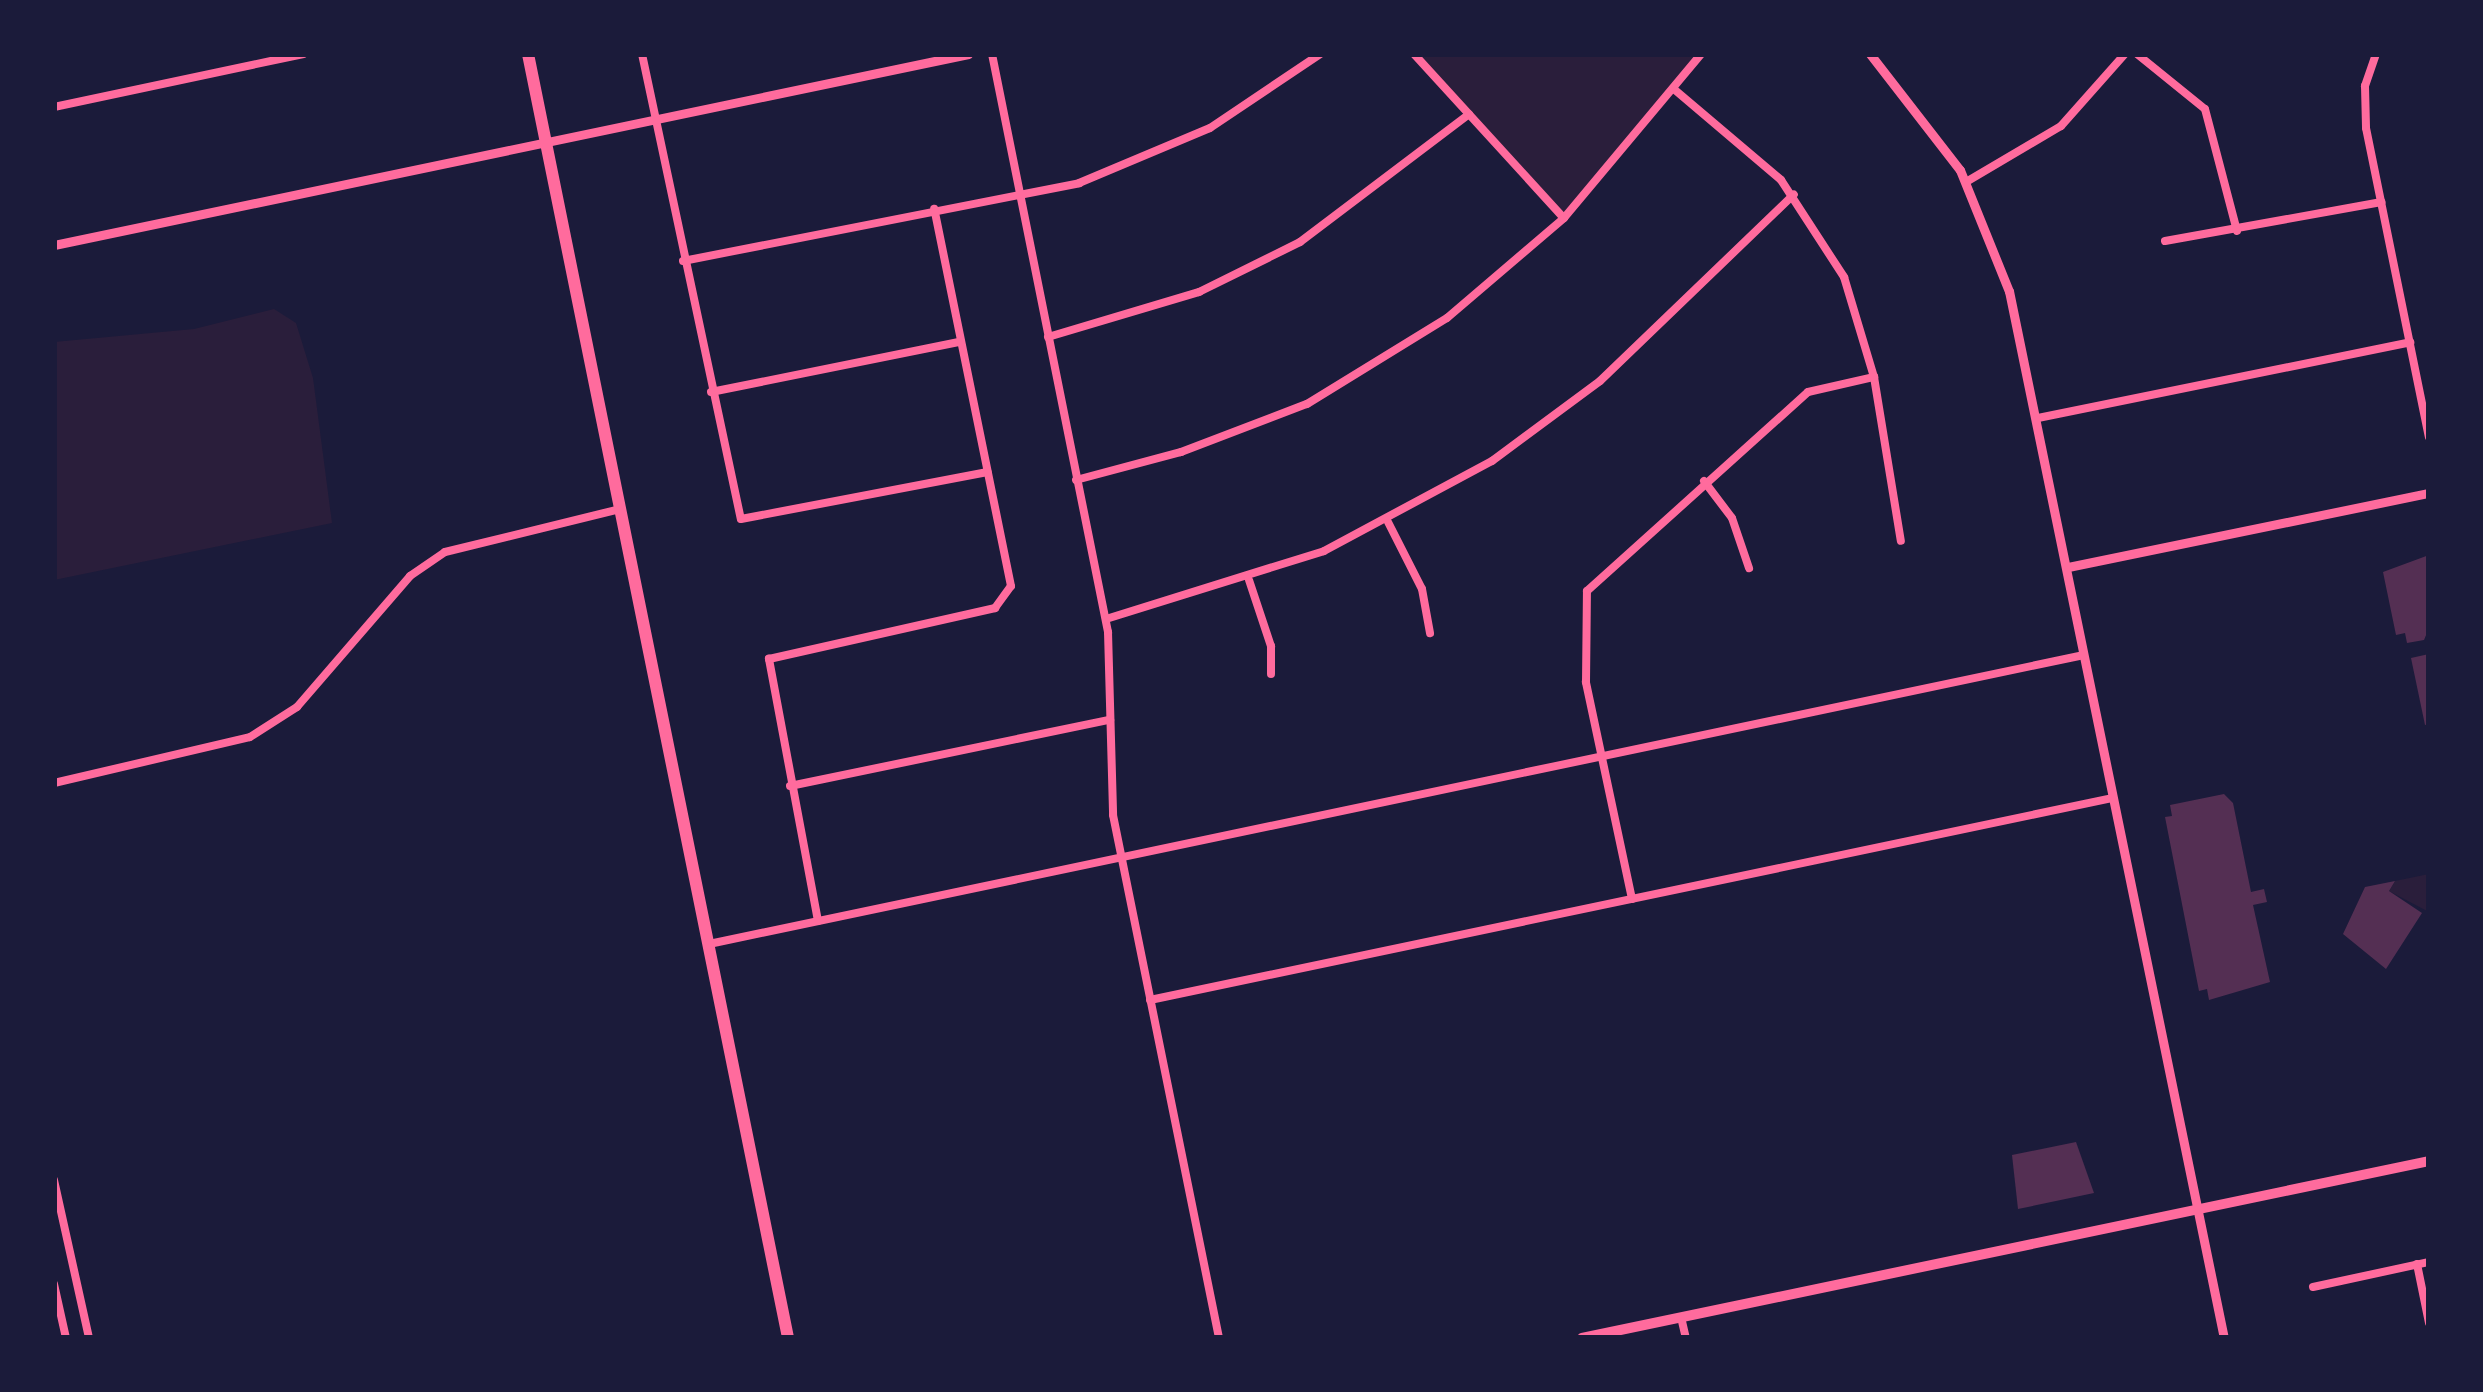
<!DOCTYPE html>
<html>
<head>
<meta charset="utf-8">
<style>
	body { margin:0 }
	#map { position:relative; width:2483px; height:1392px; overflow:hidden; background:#1b1b3a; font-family:"Roboto Serif",serif }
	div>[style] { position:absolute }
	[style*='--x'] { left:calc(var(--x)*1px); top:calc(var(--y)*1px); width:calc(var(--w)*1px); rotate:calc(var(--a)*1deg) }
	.green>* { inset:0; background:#2a1e3b }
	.building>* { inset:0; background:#542f53 }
	.minor>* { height:8px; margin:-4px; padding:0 4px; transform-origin:4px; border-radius:4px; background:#ff6b9d }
	.tertiary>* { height:9px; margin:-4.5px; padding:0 4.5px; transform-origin:4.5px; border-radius:4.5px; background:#ff6b9d }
	.secondary>* { height:10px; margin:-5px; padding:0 5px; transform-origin:5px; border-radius:5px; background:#ff6b9d }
	.primary>* { height:12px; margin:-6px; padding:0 6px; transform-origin:6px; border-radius:6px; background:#ff6b9d }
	span { translate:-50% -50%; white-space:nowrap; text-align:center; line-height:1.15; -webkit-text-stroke:9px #1b1b3a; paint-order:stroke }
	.frame { position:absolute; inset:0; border:57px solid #1b1b3a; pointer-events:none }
</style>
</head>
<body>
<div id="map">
	<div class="green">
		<i style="clip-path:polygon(1414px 54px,1701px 54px,1564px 218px)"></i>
		<i style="clip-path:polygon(274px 309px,296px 323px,313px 378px,332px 523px,54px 580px,54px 342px,194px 329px)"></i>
		<i style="clip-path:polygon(2429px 874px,2429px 912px,2389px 891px,2395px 881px)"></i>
	</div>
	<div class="building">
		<i style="clip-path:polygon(2429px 555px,2429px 628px,2424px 640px,2407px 643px,2405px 633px,2396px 635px,2383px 572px)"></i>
		<i style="clip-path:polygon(2429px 654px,2429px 724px,2425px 725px,2411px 658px)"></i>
		<i style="clip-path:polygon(2224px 794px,2233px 803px,2251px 892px,2264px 889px,2267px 902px,2253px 905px,2270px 982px,2209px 1000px,2207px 989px,2199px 991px,2165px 817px,2172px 816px,2170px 805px)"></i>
		<i style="clip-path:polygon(2395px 881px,2389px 891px,2422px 913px,2386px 969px,2343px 934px,2365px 887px)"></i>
		<i style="clip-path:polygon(2076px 1142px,2094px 1193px,2018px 1209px,2012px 1155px)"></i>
	</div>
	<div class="minor">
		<i style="--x:642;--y:54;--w:475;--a:78"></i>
		<i style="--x:741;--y:519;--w:251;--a:-10.8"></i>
		<i style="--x:992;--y:54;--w:590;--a:78.65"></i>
		<i style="--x:1108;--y:632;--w:183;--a:88.4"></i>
		<i style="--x:1113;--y:815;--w:534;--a:78.54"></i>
		<i style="--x:1414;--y:54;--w:222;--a:47.6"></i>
		<i style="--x:2137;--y:54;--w:87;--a:39"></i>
		<i style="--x:2205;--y:109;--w:126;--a:75.3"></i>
		<i style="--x:2376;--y:54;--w:34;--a:109"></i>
		<i style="--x:2365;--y:86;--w:42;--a:88.6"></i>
		<i style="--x:2366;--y:128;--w:315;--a:78.5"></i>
		<i style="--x:1675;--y:90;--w:139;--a:40.3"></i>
		<i style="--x:1781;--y:180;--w:116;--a:57"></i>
		<i style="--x:1844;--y:277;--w:104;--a:73.3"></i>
		<i style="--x:1874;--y:377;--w:166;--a:80.7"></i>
		<i style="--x:54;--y:107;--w:255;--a:-12"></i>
		<i style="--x:1966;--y:182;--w:110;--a:-30.5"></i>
		<i style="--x:2061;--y:126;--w:96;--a:-48.4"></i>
		<i style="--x:2165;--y:241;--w:220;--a:-10.2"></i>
		<i style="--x:683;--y:261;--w:404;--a:-11.1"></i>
		<i style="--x:1079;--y:183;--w:142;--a:-22.8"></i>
		<i style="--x:1210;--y:128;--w:133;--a:-33.9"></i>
		<i style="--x:1048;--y:337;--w:158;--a:-16.6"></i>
		<i style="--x:1199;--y:292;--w:113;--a:-26.3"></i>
		<i style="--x:1300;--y:242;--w:212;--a:-37.1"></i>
		<i style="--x:711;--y:392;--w:254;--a:-11.4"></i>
		<i style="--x:2038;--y:418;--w:380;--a:-11.5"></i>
		<i style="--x:1076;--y:480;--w:109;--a:-14.9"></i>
		<i style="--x:1181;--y:452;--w:135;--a:-20.9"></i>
		<i style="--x:1307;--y:404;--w:164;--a:-31.6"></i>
		<i style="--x:1447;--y:318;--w:154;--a:-40.5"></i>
		<i style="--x:1564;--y:218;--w:214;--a:-50.1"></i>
		<i style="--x:1704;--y:481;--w:46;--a:52.9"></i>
		<i style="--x:1732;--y:518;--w:53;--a:71.2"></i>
		<i style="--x:1388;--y:522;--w:75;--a:63.1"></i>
		<i style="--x:1422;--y:589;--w:45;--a:79.7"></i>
		<i style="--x:1249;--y:580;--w:70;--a:71.6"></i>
		<i style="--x:1271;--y:646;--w:28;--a:90"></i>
		<i style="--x:1106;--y:619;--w:228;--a:-17.3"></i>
		<i style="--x:1324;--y:551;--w:191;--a:-28.2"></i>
		<i style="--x:1492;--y:461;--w:134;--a:-36.5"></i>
		<i style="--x:1600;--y:381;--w:269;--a:-43.9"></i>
		<i style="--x:54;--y:783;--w:201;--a:-13.2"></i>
		<i style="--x:250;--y:737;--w:56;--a:-32.6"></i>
		<i style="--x:297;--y:707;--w:173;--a:-49.2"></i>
		<i style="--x:410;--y:576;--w:42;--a:-34.4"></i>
		<i style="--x:445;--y:552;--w:180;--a:-13.8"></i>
		<i style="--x:790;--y:786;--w:327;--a:-11.7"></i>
		<i style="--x:1632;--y:899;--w:222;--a:-102"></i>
		<i style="--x:1586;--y:682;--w:91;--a:-89.4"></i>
		<i style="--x:1587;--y:591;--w:297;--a:-42"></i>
		<i style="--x:1808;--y:392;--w:68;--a:-12.8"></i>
		<i style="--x:818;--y:921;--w:267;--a:-100.6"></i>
		<i style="--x:769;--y:659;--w:232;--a:-12.7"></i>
		<i style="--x:995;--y:608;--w:27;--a:-54"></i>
		<i style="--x:1011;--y:586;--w:385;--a:-101.5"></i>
		<i style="--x:709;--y:944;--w:1405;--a:-11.87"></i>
		<i style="--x:1150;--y:1000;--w:984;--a:-11.85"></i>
		<i style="--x:54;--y:1180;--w:162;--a:77.5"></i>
		<i style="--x:2417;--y:1264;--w:60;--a:78.5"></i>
		<i style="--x:54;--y:1284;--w:55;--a:77.5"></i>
		<i style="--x:2313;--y:1287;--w:119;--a:-12.2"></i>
		<i style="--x:1681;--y:1317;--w:22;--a:77"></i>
	</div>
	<div class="tertiary">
		<i style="--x:1870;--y:54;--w:147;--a:52.2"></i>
		<i style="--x:1960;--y:170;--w:131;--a:68"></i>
		<i style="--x:2009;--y:291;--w:1069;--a:78.4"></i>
		<i style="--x:54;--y:245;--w:934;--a:-11.8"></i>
		<i style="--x:2068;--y:567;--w:367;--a:-11.6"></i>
	</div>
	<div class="secondary">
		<i style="--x:1582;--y:1338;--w:865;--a:-11.8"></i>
	</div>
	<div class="primary">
		<i style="--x:528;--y:54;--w:1310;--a:78.55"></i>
	</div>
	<div class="frame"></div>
</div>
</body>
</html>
